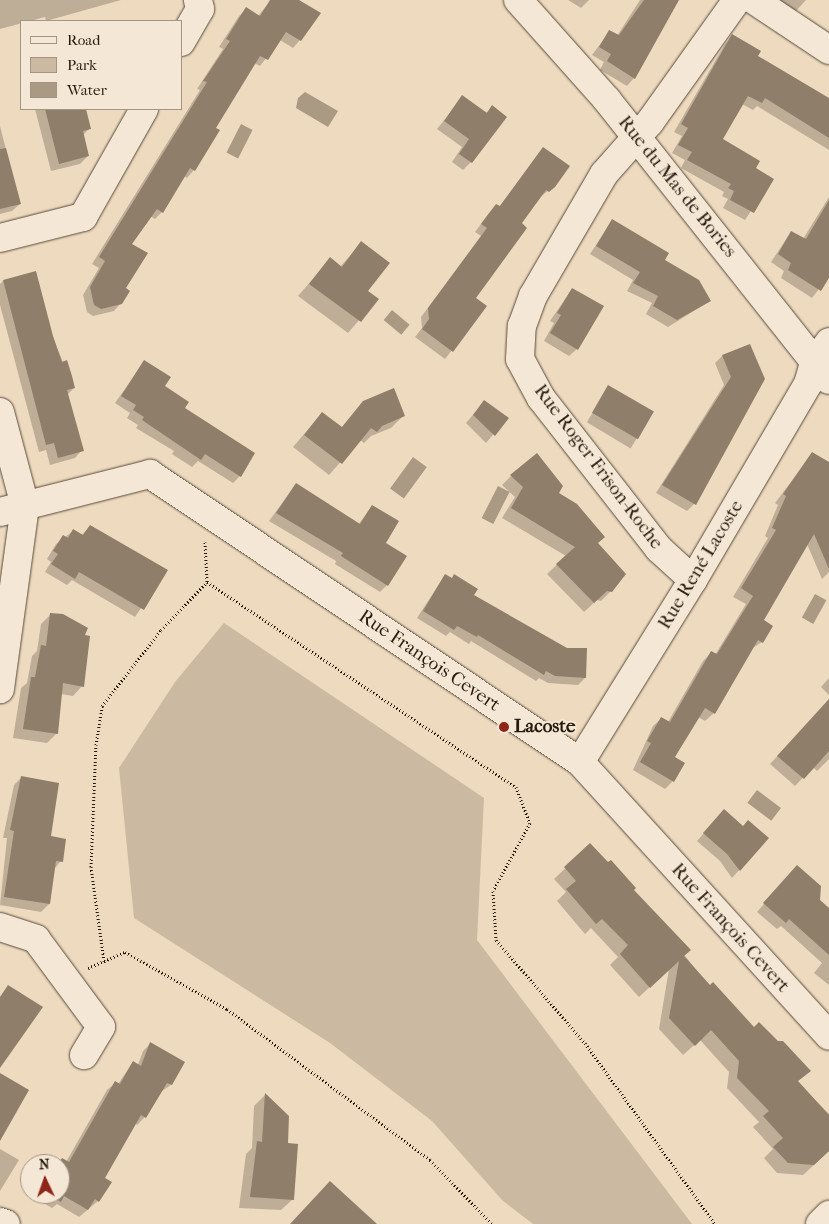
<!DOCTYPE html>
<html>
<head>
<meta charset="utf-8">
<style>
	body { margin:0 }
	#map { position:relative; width:829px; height:1224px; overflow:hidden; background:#eedabf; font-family:"IM FELL French Canon",serif }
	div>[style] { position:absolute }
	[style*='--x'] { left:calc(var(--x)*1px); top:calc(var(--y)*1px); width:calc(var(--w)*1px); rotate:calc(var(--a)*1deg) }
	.green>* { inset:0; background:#ccb9a1 }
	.water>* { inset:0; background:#aa9983; transform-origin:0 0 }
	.shadow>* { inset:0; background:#0003; transform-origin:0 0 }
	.building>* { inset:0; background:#8e7e6a; transform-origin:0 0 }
	.path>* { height:3px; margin-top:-1.5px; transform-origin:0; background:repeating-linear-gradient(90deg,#251a0e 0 1px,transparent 0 3.5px) }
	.roads { filter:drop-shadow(0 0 1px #574a3a) drop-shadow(0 0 1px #574a3a) }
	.street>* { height:28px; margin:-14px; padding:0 14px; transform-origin:14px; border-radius:14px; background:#f4e7d5 }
	.dots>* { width:14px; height:14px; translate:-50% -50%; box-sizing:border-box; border:2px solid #f4e7d5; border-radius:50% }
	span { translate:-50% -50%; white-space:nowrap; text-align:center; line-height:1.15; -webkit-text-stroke:4px #f4e7d5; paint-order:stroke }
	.street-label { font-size:19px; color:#251a0e }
	.poi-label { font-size:19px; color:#251a0e; font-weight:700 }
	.left { translate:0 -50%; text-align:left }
	.legend { position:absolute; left:20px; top:20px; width:162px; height:90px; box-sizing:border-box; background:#f4e7d5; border:1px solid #a19585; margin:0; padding:6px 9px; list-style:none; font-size:15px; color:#251a0e }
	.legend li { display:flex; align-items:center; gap:10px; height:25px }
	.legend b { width:25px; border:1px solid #a19585 }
	.north { position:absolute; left:20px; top:1154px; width:50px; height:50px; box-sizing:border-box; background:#f4e7d5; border:1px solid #a19585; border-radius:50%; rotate:357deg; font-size:14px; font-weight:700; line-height:20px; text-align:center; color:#251a0e }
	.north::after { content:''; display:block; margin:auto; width:18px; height:22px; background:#8f2418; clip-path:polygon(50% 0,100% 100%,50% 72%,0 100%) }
</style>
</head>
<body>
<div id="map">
	<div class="green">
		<i style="clip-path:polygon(224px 623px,484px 798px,477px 940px,692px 1224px,533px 1224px,503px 1201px,432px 1121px,330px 1043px,134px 918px,119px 768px,175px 682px)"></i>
	</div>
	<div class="water">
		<i style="clip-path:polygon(305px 92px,338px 111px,328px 127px,296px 108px,298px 98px)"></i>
		<i style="left:241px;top:124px;width:13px;height:32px;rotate:27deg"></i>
		<i style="left:392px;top:310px;width:23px;height:13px;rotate:40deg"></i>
		<i style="left:413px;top:457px;width:17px;height:39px;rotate:36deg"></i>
		<i style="left:498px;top:486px;width:13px;height:36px;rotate:27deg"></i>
		<i style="left:815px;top:594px;width:13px;height:27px;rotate:29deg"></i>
		<i style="left:757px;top:790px;width:30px;height:16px;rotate:37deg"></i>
	</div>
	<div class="shadow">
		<i style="clip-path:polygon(0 0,121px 0,46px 21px,45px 17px,0 29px)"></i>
		<i style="clip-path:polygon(271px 0,297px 0,300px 40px,293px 48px,280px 40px,260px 66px,254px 63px,214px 128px,194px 170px,187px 178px,184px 176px,162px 212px,155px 219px,150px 216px,130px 244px,121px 303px,114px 311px,93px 316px,87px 312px,83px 295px,99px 268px,92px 264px,200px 90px,197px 89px,223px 49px,219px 47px,239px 16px,246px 9px,258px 16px)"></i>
		<i style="clip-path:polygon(568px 0,589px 0,581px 8px)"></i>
		<i style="clip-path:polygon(640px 0,677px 0,634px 78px,627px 86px,600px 70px,604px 62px,592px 55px,610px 31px,617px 36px)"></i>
		<i style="clip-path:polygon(777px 0,806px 0,796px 11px)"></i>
		<i style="clip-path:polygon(732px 36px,756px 57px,829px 100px,829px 150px,757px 106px,753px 110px,742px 104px,721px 140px,754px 168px,772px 179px,745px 220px,723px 208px,728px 199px,722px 196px,724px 192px,681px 168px,685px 160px,672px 153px,682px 136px,674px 132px,725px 44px)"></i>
		<i style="clip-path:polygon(463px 97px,486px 113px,492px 107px,471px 162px,463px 170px,452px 162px,462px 147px,437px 129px)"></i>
		<i style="clip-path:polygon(35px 109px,85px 109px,90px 128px,83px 135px,88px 156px,80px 164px,51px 171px)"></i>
		<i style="clip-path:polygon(0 126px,20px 204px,12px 211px,0 214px)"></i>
		<i style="clip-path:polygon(543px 148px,554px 186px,539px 198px,520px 224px,474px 298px,486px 306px,445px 359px,415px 337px,422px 328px,421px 317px,481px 236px,475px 232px,489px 213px,497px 205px,499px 207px)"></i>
		<i style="clip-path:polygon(829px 197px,829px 276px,812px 298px,781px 278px,784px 271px,771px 262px,791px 232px,803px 239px)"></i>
		<i style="clip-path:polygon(612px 221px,663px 260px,710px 301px,668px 327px,646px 314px,652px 303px,627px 291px,633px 280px,590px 254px)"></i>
		<i style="clip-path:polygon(361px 243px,367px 291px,377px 299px,348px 333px,298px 296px,330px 259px,340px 267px)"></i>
		<i style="clip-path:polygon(35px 273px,52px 336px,74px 388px,67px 395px,82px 450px,75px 458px,50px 465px,46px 450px,39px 452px,0 305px,0 284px,3px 281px)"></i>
		<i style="clip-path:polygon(572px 289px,577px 349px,569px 356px,544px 341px,554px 323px,550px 321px)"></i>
		<i style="clip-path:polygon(749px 345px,694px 504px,687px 511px,656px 493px,724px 385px,715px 363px,722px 356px)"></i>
		<i style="clip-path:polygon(144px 362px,240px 476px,233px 483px,198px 461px,192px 467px,172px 454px,174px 451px,136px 428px,138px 425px,127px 418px,130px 413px,115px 403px)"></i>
		<i style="left:608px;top:387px;width:51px;height:41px;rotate:31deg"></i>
		<i style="clip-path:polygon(364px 402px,403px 416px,391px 428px,371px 436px,364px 443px,360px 440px,329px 475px,293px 447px,322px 413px,341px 428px)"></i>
		<i style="clip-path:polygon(484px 402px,507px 418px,486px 443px,466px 423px)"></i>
		<i style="clip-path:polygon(812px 454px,829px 464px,829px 572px,822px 579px,807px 544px,762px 620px,762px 642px,751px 649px,714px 713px,705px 721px,698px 717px,674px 757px,673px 781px,665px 789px,633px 770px,653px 726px,662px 718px,668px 722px,703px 661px,712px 652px,715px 655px,746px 604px,733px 597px,768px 538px,765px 536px,778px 505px,775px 503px)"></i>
		<i style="clip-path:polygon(511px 476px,557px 494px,597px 543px,611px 591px,601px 601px,597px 600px,584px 612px,547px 574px,566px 556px,502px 518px,515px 497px,502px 485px)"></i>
		<i style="clip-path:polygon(296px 484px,358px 525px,372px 506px,384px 543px,387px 585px,380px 592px,335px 564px,336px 561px,269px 521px)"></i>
		<i style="clip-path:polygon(90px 526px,166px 571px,135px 617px,72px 580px,67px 585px,45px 572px,51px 562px,47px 559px,56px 544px,73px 531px,81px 536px)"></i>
		<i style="clip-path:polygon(445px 575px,473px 596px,585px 678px,578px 685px,548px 683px,539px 678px,536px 681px,471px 641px,469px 644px,450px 632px,446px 636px,417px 618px)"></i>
		<i style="clip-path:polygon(51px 614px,84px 635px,82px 686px,73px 696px,61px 694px,57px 733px,47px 743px,13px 738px,21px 688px,27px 683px,32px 656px,37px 651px,41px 624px)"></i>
		<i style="clip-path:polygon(829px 678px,829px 695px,821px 687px)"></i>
		<i style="clip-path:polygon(829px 700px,829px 759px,817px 771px,813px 767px,795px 786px,770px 764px)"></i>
		<i style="clip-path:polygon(22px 777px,61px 861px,54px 869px,49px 904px,41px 912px,0 905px,7px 838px,3px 838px,14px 785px)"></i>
		<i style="clip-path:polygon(717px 818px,767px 839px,732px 878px,720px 861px,697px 841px)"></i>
		<i style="clip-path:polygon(590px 845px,632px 890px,710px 987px,754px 1029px,809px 1071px,797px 1082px,829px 1114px,829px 1151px,803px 1175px,777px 1173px,764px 1158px,773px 1149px,753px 1127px,759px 1122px,727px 1088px,729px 1072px,700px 1040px,683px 1055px,659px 1029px,669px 969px,639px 997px,610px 965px,618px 957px,591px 928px,585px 934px,557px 901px,566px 892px,554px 879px)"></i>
		<i style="clip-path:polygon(790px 874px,819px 900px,829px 927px,829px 985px,814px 973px,822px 963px,781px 926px,777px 929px,757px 912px)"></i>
		<i style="clip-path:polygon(150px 1044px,171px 1085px,162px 1091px,145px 1117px,137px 1125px,135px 1123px,103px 1178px,98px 1201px,79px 1217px,57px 1204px,52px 1208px,35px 1198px,38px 1194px,60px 1194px,58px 1164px,62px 1160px,66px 1162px,107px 1090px,115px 1083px,118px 1084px,133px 1062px,138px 1065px,143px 1051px)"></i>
		<i style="clip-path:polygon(265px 1095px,293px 1199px,281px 1210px,239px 1208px,246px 1154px,252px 1148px,254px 1106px)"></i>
		<i style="clip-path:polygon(0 1149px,19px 1160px,0 1191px)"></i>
	</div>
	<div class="building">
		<i style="clip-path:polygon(270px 0,299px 0,321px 13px,301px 41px,286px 32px,268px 60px,260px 56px,216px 128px,220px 130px,195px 171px,190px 168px,163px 213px,157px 209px,132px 244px,148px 253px,126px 288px,130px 291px,122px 304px,101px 309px,94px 305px,90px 287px,105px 261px,99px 257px,207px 82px,203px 81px,230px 41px,226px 39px,246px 7px,260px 16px)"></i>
		<i style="clip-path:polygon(644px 0,679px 0,635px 79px,607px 61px,611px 54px,599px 47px,609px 30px,619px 35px)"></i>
		<i style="clip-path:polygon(732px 34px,761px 51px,758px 56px,829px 98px,829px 138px,765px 98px,762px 103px,748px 96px,723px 139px,760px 161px,756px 168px,774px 179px,754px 213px,730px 200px,734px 191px,728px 188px,731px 184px,687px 160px,692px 152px,678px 145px,688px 128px,681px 124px)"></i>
		<i style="clip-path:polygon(462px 95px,487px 113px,492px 105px,507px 117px,472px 163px,459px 154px,469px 139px,444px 121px)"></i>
		<i style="clip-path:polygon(45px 109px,86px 109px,91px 129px,83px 131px,89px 156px,59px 164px)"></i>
		<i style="clip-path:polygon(543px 147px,570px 166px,555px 187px,549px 192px,546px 190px,522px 223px,527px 228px,476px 298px,487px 306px,453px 352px,422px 329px,429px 319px,428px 308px,487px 228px,481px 224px,496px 204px,500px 206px)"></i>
		<i style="clip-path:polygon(6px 148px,21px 204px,0 209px,0 149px)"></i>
		<i style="clip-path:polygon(829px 200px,829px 278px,821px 291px,788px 270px,791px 263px,778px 254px,791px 231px,806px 239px)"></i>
		<i style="clip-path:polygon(612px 219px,669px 253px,665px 260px,699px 280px,711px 301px,677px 320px,653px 306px,658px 296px,633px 283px,640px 272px,596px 246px)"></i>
		<i style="clip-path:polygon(361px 241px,390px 263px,368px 291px,379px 299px,361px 322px,309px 284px,330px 257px,342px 267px)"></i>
		<i style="clip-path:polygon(36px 271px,53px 336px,62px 362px,67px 360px,72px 376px,75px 388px,67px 390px,84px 451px,58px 458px,54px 443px,46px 445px,3px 280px)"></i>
		<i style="clip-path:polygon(572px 288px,604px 306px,578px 350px,550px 333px,561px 315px,557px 313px)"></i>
		<i style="clip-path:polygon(750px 344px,765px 379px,696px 505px,662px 485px,731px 377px,722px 355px)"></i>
		<i style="clip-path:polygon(144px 360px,171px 377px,165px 386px,189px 402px,185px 408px,255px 453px,241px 477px,205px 454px,201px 460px,142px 420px,144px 417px,133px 410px,136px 405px,121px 396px)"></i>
		<i style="left:608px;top:385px;width:53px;height:32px;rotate:30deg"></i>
		<i style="clip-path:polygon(394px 388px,405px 416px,382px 426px,377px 432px,371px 428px,342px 464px,304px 435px,322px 412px,342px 427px,363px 401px)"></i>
		<i style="clip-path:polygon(484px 400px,509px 418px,495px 436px,473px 415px)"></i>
		<i style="clip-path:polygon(812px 452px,829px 462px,829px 569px,814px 534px,764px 620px,773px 626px,763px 643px,758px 640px,715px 714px,705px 708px,675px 757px,685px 763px,674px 782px,640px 762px,651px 743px,647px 741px,661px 717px,670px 722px,711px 651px,717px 654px,753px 596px,741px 588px,776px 530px,772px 528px,786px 496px,783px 494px)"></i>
		<i style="clip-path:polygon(537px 453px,563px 486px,559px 493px,577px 504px,605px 537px,598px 543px,626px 574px,612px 592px,607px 591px,594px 603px,556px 564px,575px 547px,511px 508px,523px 487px,510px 475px)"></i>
		<i style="clip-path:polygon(296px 483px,360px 524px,372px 505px,399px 521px,386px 543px,407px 556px,388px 586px,341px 556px,343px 553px,276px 513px)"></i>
		<i style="clip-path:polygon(90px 525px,168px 570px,144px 610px,79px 572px,75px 579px,51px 564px,58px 554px,53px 551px,63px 535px,68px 538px,73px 529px,83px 535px)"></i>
		<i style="clip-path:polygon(445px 574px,452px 578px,454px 574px,478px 589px,474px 595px,567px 648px,587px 648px,586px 678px,555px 676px,546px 671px,544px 675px,478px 635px,477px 637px,457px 626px,454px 630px,423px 611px)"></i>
		<i style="clip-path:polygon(50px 613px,63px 614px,88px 628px,85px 635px,90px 636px,84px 687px,63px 683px,58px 734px,23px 729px,31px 677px,35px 677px,41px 645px,46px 646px)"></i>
		<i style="clip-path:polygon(829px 699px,829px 751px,804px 779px,777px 756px)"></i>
		<i style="clip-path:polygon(21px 776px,59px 783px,51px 836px,66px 839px,63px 862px,56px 861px,50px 904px,4px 897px,14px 831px,10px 830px)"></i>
		<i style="clip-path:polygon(724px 809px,743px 826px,748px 820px,769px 838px,740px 871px,727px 854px,703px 833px)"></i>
		<i style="clip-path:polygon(590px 843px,608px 862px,611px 860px,636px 888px,634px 890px,691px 950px,684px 956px,710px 985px,713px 982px,754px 1027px,759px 1022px,778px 1041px,783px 1041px,811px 1071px,798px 1081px,829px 1115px,829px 1151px,814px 1165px,788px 1163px,773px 1147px,783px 1138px,763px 1116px,769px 1111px,737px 1078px,739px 1061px,711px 1030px,695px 1046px,669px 1018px,679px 961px,650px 988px,620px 954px,628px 945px,602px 919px,596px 924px,566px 889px,576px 881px,564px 867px)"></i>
		<i style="clip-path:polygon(797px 865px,821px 886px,820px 900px,829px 908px,829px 955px,789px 919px,786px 923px,763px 903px)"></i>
		<i style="clip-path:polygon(8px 985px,43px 1007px,0 1068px,0 997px)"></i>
		<i style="clip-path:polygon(150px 1042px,185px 1062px,172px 1085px,167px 1083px,146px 1118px,141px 1115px,105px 1178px,112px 1182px,99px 1202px,95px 1199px,88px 1210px,64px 1196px,61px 1202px,48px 1194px,60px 1194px,58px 1164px,62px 1158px,69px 1162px,115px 1081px,120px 1084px,133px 1061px,141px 1066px)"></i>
		<i style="clip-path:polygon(0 1073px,29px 1090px,0 1141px)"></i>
		<i style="clip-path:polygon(265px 1093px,289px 1116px,288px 1143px,298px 1144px,294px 1200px,250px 1197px,257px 1141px,262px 1142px)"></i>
		<i style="clip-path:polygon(330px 1181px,377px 1224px,290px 1224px)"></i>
	</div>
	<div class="path">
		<i style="--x:205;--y:542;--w:40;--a:87.1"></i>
		<i style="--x:207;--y:582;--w:371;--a:33.6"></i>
		<i style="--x:516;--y:787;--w:39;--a:69"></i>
		<i style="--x:530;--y:823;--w:77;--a:118.6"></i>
		<i style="--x:493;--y:891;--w:49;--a:86.5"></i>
		<i style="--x:496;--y:940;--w:136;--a:49.2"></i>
		<i style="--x:585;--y:1043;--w:223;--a:54.3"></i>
		<i style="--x:104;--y:961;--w:95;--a:-97.9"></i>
		<i style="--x:91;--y:867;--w:122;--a:-87.7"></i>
		<i style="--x:96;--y:745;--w:39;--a:-81"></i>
		<i style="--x:102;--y:706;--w:96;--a:-52.2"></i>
		<i style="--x:161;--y:630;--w:66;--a:-46.2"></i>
		<i style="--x:88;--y:968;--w:40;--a:-23.4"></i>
		<i style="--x:125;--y:952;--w:117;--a:29.2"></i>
		<i style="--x:227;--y:1009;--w:253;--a:36.6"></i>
		<i style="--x:430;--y:1160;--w:89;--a:45.9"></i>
	</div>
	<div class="roads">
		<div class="street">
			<i style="--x:518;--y:0;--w:134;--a:48.3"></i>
			<i style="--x:607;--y:100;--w:357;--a:51.6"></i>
			<i style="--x:754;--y:0;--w:90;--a:33.7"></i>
			<i style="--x:181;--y:42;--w:38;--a:-60"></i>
			<i style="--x:200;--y:9;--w:9;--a:-103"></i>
			<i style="--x:0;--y:238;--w:86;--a:-14.2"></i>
			<i style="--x:83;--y:217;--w:124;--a:-60.5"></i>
			<i style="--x:0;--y:412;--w:97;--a:75.1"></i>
			<i style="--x:25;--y:506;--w:185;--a:97.8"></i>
			<i style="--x:0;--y:512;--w:155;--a:-14.2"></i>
			<i style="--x:150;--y:474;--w:518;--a:33.81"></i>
			<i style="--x:580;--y:762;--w:370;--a:47.7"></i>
			<i style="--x:693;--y:580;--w:46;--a:-137.6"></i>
			<i style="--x:659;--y:549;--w:192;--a:-128"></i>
			<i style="--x:541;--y:398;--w:44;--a:-118.3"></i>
			<i style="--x:520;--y:359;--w:33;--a:-87"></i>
			<i style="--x:522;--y:326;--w:32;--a:-70"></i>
			<i style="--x:533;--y:296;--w:141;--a:-59.8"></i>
			<i style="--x:604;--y:174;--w:69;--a:-48.5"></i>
			<i style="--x:650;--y:122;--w:150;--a:-54.5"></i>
			<i style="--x:580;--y:762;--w:214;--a:-58.2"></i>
			<i style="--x:693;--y:580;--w:227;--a:-59.6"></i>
			<i style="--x:808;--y:384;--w:22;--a:-74"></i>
			<i style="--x:814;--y:363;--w:26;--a:-54"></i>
			<i style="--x:0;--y:927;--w:38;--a:18"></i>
			<i style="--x:36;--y:939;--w:109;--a:53.5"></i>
			<i style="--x:101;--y:1027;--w:33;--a:121"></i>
			<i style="--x:0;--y:1222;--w:6;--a:18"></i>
			<i style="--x:820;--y:1224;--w:13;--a:-45"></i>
		</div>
	</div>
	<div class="dots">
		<i style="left:504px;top:727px;background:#8f2418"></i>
	</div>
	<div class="street-label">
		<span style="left:677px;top:187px;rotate:51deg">Rue du Mas de Bories</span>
		<span style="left:598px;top:467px;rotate:53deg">Rue Roger Frison-Roche</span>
		<span style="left:701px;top:565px;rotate:-59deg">Rue René Lacoste</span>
		<span style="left:429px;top:661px;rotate:34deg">Rue François Cevert</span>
		<span style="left:730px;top:928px;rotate:48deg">Rue François Cevert</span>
	</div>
	<div class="poi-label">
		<span class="left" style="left:514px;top:727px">Lacoste</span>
	</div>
	<ul class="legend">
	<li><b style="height:6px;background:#f4e7d5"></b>Road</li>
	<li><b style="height:14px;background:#ccb9a1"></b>Park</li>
	<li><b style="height:14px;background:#aa9983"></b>Water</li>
	</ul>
	<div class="north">N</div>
</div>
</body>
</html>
